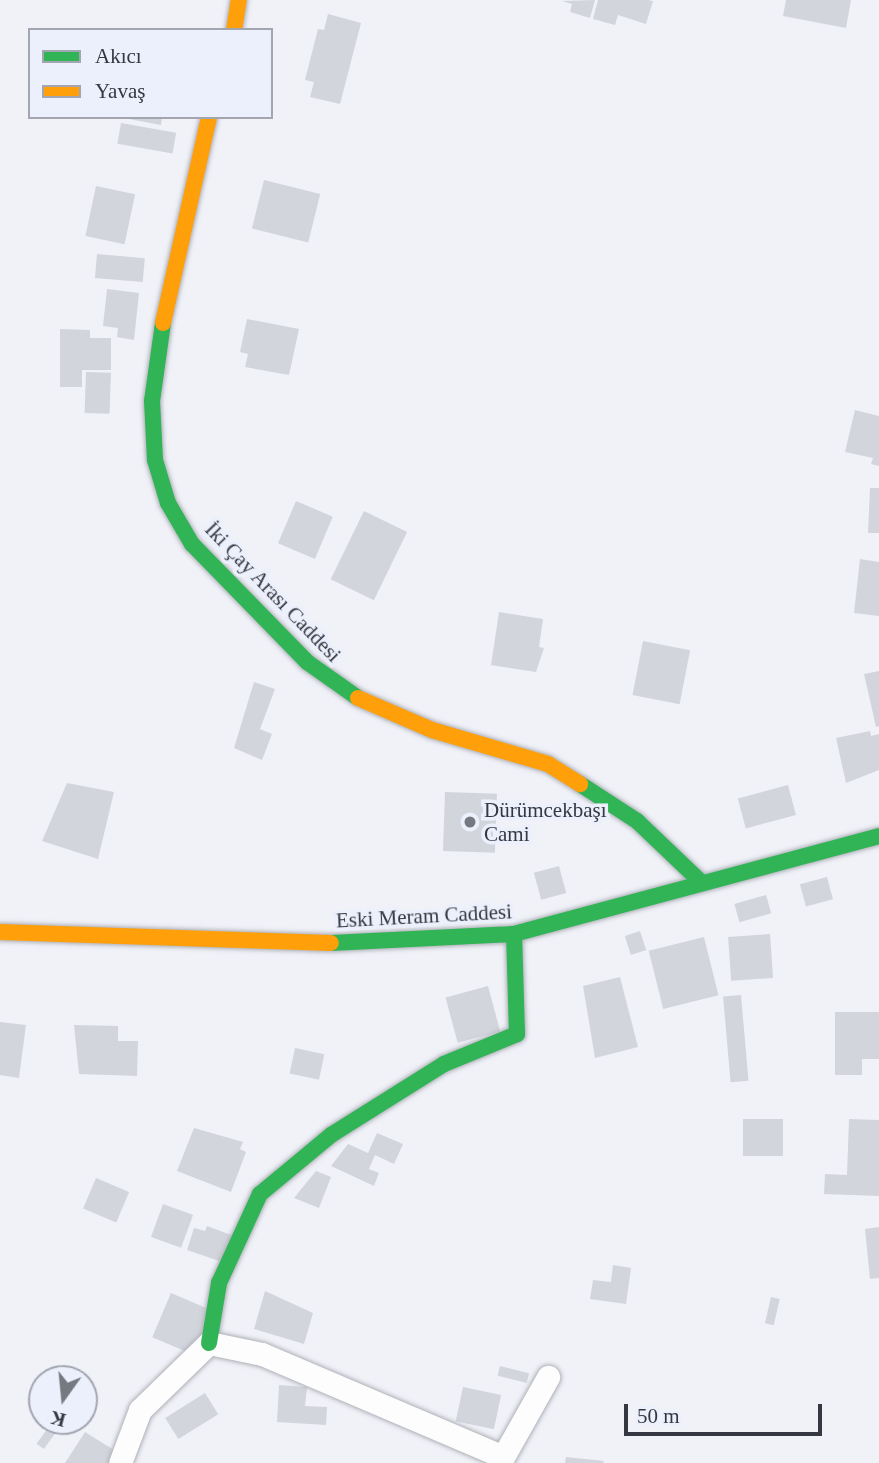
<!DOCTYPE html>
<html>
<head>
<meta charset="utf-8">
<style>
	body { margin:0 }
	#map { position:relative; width:879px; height:1463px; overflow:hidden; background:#f0f2f8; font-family:Georgia,serif }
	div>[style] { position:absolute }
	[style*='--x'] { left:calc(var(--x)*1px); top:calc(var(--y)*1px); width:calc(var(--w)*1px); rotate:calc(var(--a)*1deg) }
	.building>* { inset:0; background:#d3d5dd; transform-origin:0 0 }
	.roads { filter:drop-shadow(0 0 2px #afb1b8) drop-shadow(0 0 2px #afb1b8) }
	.street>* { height:23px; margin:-11.5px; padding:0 11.5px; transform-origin:11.5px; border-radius:11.5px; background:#fdfdfe }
	.fast>* { height:16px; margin:-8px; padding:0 8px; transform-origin:8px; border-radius:8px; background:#30b455 }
	.slow>* { height:16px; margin:-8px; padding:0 8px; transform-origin:8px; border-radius:8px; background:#ff9f0a }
	.dots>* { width:19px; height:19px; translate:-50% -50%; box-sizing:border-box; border:4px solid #ecf0fc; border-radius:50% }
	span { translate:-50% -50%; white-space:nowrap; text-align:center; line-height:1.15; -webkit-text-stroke:7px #ecf0fc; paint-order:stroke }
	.street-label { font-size:21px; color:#353840 }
	.poi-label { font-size:21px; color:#353840 }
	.left { translate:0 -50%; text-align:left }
	.legend { position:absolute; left:28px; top:28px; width:245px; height:91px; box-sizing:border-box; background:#ecf0fc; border:2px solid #a3a6b1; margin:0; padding:9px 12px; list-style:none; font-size:21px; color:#353840 }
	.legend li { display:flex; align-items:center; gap:14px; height:35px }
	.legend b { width:35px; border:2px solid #a3a6b1 }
	.north { position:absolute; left:28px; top:1365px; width:70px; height:70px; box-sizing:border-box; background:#ecf0fc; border:2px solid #a3a6b1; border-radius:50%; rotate:195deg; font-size:19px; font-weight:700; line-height:28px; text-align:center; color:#353840 }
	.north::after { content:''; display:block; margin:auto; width:24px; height:32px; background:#767980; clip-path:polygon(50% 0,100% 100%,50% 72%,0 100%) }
	.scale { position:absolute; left:624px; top:1404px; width:198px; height:32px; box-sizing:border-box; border:4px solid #353840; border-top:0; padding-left:9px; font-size:21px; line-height:24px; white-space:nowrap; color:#353840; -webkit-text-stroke:5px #ecf0fc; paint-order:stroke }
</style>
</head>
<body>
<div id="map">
	<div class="building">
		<i style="clip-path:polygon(595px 0,590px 18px,570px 12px,572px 4px,562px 1px)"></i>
		<i style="clip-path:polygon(598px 0,648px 0,653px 1px,646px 24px,618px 15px,615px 25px,593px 19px)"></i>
		<i style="clip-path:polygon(786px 0,851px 0,846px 28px,783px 16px)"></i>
		<i style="clip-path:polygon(328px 14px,361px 23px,340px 104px,310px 97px,314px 82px,305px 80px,318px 29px,324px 30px)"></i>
		<i style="clip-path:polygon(118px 117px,162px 117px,161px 125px)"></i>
		<i style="left:121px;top:123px;width:56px;height:21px;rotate:10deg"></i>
		<i style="left:264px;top:180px;width:58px;height:50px;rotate:14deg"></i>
		<i style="left:96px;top:186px;width:40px;height:51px;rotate:12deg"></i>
		<i style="left:97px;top:254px;width:48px;height:24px;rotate:5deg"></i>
		<i style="clip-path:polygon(107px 289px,139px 293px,134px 340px,117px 337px,118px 328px,103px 326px)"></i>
		<i style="clip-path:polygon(247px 319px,299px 329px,289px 375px,245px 367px,248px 354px,240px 352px)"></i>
		<i style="clip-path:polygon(60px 329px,90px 330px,90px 338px,111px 338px,111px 370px,82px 370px,82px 387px,60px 387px)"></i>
		<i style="left:86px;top:372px;width:25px;height:41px;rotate:2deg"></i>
		<i style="clip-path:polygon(855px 410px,879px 416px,879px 466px,871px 464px,873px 458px,845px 452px)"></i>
		<i style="clip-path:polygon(870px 488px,879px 488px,879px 533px,868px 533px)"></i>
		<i style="left:296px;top:501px;width:40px;height:46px;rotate:23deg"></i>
		<i style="left:364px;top:511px;width:48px;height:76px;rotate:26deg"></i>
		<i style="clip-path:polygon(860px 559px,879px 562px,879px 616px,854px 613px)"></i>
		<i style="clip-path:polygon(499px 612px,543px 619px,539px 647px,544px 648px,536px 672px,491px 665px)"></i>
		<i style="left:643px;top:641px;width:48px;height:55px;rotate:11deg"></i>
		<i style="clip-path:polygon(879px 671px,879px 726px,876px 727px,864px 674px)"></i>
		<i style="clip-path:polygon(254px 682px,275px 689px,260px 729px,272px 734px,262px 760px,234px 748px)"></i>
		<i style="clip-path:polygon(870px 731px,871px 736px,879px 734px,879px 770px,846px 783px,836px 738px)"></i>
		<i style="clip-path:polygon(67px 783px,114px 792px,98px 859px,42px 841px)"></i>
		<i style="left:788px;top:785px;width:31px;height:52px;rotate:75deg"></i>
		<i style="left:445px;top:792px;width:52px;height:59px;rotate:2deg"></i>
		<i style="left:559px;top:866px;width:28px;height:26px;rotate:75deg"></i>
		<i style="left:827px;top:877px;width:23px;height:28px;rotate:75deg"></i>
		<i style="left:766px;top:895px;width:19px;height:33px;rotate:74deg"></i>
		<i style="left:640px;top:931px;width:20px;height:16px;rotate:72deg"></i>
		<i style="left:770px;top:934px;width:44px;height:42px;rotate:86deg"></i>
		<i style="left:704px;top:937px;width:60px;height:57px;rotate:76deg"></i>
		<i style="clip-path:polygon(620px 977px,638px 1047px,595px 1058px,583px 986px)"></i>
		<i style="left:488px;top:986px;width:47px;height:44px;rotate:75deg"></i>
		<i style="left:741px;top:995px;width:86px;height:18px;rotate:85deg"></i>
		<i style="clip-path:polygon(835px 1012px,879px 1012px,879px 1059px,862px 1059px,862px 1075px,835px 1075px)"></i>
		<i style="clip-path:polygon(0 1022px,26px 1025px,19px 1078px,0 1075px)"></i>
		<i style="clip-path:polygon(74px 1025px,118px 1026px,118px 1041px,138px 1041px,137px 1076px,79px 1074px)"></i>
		<i style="left:295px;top:1048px;width:30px;height:26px;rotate:12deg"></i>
		<i style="left:743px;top:1119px;width:40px;height:37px"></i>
		<i style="clip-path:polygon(849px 1119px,879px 1120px,879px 1196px,824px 1194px,825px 1174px,847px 1175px)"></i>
		<i style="clip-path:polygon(194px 1128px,243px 1142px,240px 1149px,246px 1152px,231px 1192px,177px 1171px)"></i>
		<i style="clip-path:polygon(377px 1133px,403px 1144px,394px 1164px,375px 1155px,369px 1169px,379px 1173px,374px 1186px,331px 1166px,348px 1144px,368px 1153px)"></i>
		<i style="clip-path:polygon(316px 1171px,331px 1177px,319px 1208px,294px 1198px)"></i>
		<i style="left:96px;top:1178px;width:36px;height:33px;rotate:23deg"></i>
		<i style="left:163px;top:1204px;width:32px;height:35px;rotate:20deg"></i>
		<i style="clip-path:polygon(207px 1226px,234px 1236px,225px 1263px,187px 1250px,194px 1228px,205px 1231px)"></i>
		<i style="clip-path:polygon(879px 1227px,879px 1278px,870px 1279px,865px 1229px)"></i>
		<i style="clip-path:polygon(613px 1265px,631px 1268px,626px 1304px,590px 1299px,593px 1280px,611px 1282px)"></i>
		<i style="clip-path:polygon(265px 1291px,313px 1313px,304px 1344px,254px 1329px)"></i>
		<i style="left:171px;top:1293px;width:46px;height:48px;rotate:23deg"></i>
		<i style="left:771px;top:1297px;width:9px;height:27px;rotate:13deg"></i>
		<i style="left:500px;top:1366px;width:30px;height:10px;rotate:14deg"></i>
		<i style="clip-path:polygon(279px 1385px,307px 1387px,305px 1406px,327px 1407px,326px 1425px,277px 1422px)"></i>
		<i style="left:463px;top:1387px;width:39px;height:35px;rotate:12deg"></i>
		<i style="left:205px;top:1393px;width:25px;height:47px;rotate:58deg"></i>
		<i style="left:53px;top:1421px;width:9px;height:28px;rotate:36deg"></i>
		<i style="clip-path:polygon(85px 1432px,122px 1455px,117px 1463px,65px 1463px)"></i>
		<i style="clip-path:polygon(566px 1457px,604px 1461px,603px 1463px,565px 1463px)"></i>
	</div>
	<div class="roads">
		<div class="street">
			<i style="--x:120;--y:1463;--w:57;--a:-69.3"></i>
			<i style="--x:140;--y:1410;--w:96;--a:-44.2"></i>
			<i style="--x:209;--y:1343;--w:54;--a:11.7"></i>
			<i style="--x:262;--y:1354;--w:262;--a:23.1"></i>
			<i style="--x:503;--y:1457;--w:92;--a:-60.6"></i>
		</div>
		<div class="fast">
			<i style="--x:163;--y:323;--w:79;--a:98"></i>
			<i style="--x:152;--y:401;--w:59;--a:87.1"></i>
			<i style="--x:155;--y:460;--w:45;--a:73.2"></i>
			<i style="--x:168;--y:503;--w:48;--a:59.7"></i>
			<i style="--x:192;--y:544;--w:165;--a:45.7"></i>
			<i style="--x:307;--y:662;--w:62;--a:35.2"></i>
			<i style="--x:580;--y:784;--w:68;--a:33"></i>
			<i style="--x:637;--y:821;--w:88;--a:43.6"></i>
			<i style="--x:331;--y:943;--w:183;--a:-2.8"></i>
			<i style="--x:514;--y:934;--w:378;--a:-15"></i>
			<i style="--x:209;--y:1343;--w:61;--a:-80.5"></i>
			<i style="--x:219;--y:1283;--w:98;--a:-65.3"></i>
			<i style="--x:260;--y:1194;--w:92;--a:-39.7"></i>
			<i style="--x:331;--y:1135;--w:133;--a:-32.1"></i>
			<i style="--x:444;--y:1064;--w:79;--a:-22.3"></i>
			<i style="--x:517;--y:1034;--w:100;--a:-91.7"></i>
		</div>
		<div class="slow">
			<i style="--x:234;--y:30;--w:30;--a:-81"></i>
			<i style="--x:163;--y:323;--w:211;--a:-77.4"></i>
			<i style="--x:358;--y:698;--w:81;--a:23.4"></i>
			<i style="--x:432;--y:730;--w:121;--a:16.3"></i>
			<i style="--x:548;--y:764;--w:38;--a:32"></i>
			<i style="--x:0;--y:932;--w:331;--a:1.9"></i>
		</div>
	</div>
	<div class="dots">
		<i style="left:470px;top:822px;background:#767980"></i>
	</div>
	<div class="street-label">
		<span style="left:273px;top:592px;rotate:46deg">İki Çay Arası Caddesi</span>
		<span style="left:424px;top:916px;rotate:-3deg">Eski Meram Caddesi</span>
	</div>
	<div class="poi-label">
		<span class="left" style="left:484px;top:822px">Dürümcekbaşı<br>Cami</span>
	</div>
	<ul class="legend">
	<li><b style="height:9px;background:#30b455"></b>Akıcı</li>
	<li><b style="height:9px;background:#ff9f0a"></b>Yavaş</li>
	</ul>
	<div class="north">K</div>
	<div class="scale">50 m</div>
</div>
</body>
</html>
